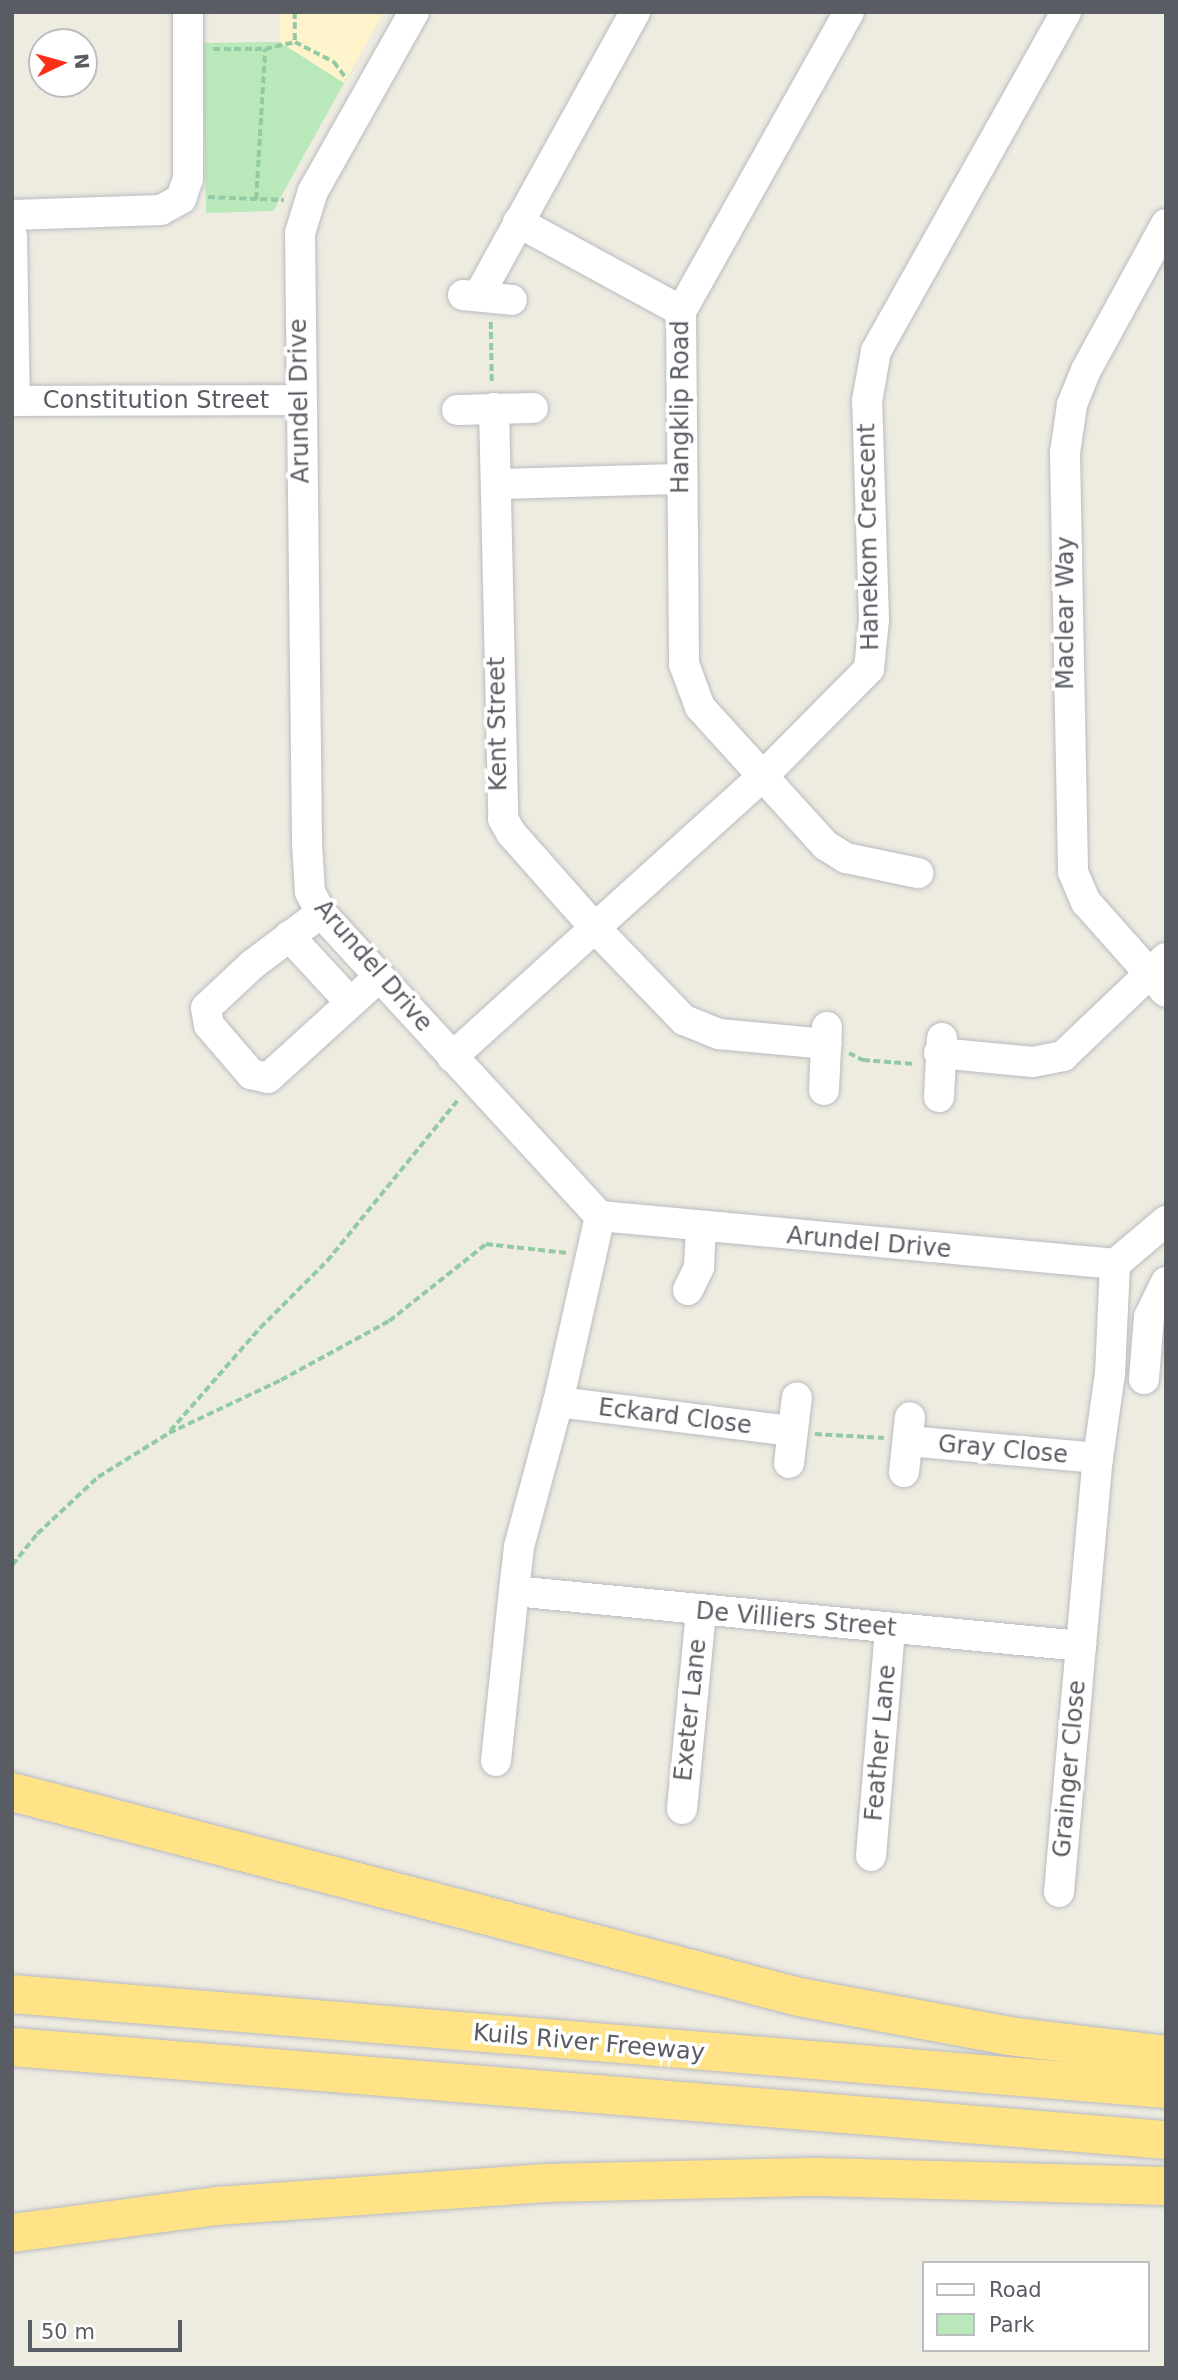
<!DOCTYPE html>
<html>
<head>
<meta charset="utf-8">
<style>
	body { margin:0 }
	#map { position:relative; width:1178px; height:2380px; overflow:hidden; background:#eeebe0; font-family:"DejaVu Sans",sans-serif }
	div>[style] { position:absolute }
	[style*='--x'] { left:calc(var(--x)*1px); top:calc(var(--y)*1px); width:calc(var(--w)*1px); rotate:calc(var(--a)*1deg) }
	.green>* { inset:0; background:#b9e9ba }
	.sand>* { inset:0; background:#fef3ca }
	.path>* { height:3.5px; margin-top:-1.75px; transform-origin:0; background:repeating-linear-gradient(90deg,#92caa3 0 7px,transparent 0 10.5px) }
	.roads { filter:drop-shadow(0 0 2px #b8bbc1) drop-shadow(0 0 2px #b8bbc1) }
	.minor>* { height:30px; margin:-15px; padding:0 15px; transform-origin:15px; border-radius:15px; background:#fff }
	.highway>* { height:38px; margin:-19px; padding:0 19px; transform-origin:19px; border-radius:19px; background:#ffe386 }
	span { translate:-50% -50%; white-space:nowrap; text-align:center; line-height:1.15; -webkit-text-stroke:7px #fff; paint-order:stroke }
	.street-label { font-size:24px; color:#595d63 }
	.frame { position:absolute; inset:0; border:14px solid #595d63; pointer-events:none }
	.legend { position:absolute; left:922px; top:2261px; width:228px; height:91px; box-sizing:border-box; background:#fff; border:2px solid #bdbec1; margin:0; padding:9px 12px; list-style:none; font-size:21px; color:#595d63 }
	.legend li { display:flex; align-items:center; gap:14px; height:35px }
	.legend b { width:35px; border:2px solid #bdbec1 }
	.north { position:absolute; left:28px; top:28px; width:70px; height:70px; box-sizing:border-box; background:#fff; border:2px solid #bdbec1; border-radius:50%; rotate:85deg; font-size:19px; font-weight:700; line-height:28px; text-align:center; color:#595d63 }
	.north::after { content:''; display:block; margin:auto; width:24px; height:32px; background:#fc2f18; clip-path:polygon(50% 0,100% 100%,50% 72%,0 100%) }
	.scale { position:absolute; left:28px; top:2320px; width:154px; height:32px; box-sizing:border-box; border:4px solid #595d63; border-top:0; padding-left:9px; font-size:21px; line-height:24px; white-space:nowrap; color:#595d63; -webkit-text-stroke:5px #fff; paint-order:stroke }
</style>
</head>
<body>
<div id="map">
	<div class="green">
		<i style="clip-path:polygon(280px 42px,344px 83px,273px 211px,206px 213px,203px 43px)"></i>
	</div>
	<div class="sand">
		<i style="clip-path:polygon(280px 12px,384px 12px,344px 83px,280px 42px)"></i>
	</div>
	<div class="path">
		<i style="--x:295;--y:12;--w:30;--a:90"></i>
		<i style="--x:295;--y:42;--w:44;--a:27.1"></i>
		<i style="--x:334;--y:62;--w:21;--a:53"></i>
		<i style="--x:213;--y:49;--w:52;--a:0"></i>
		<i style="--x:265;--y:49;--w:31;--a:-13"></i>
		<i style="--x:208;--y:197;--w:76;--a:2.3"></i>
		<i style="--x:256;--y:199;--w:150;--a:-86.6"></i>
		<i style="--x:491;--y:322;--w:62;--a:89.1"></i>
		<i style="--x:849;--y:1053;--w:16;--a:27"></i>
		<i style="--x:863;--y:1060;--w:52;--a:4.4"></i>
		<i style="--x:170;--y:1431;--w:137;--a:-48.9"></i>
		<i style="--x:260;--y:1328;--w:95;--a:-45"></i>
		<i style="--x:327;--y:1261;--w:208;--a:-50.9"></i>
		<i style="--x:815;--y:1434;--w:69;--a:3.3"></i>
		<i style="--x:12;--y:1565;--w:40;--a:-51"></i>
		<i style="--x:37;--y:1534;--w:83;--a:-43.1"></i>
		<i style="--x:98;--y:1477;--w:84;--a:-31.8"></i>
		<i style="--x:169;--y:1433;--w:124;--a:-25.3"></i>
		<i style="--x:281;--y:1380;--w:123;--a:-28.6"></i>
		<i style="--x:389;--y:1321;--w:124;--a:-38.4"></i>
		<i style="--x:486;--y:1244;--w:82;--a:6.3"></i>
	</div>
	<div class="roads">
		<div class="minor">
			<i style="--x:414;--y:12;--w:206;--a:119.4"></i>
			<i style="--x:313;--y:191;--w:44;--a:107.2"></i>
			<i style="--x:300;--y:233;--w:610;--a:89.34"></i>
			<i style="--x:307;--y:843;--w:49;--a:86.5"></i>
			<i style="--x:310;--y:892;--w:24;--a:62"></i>
			<i style="--x:321;--y:913;--w:412;--a:47.4"></i>
			<i style="--x:600;--y:1216;--w:517;--a:5.32"></i>
			<i style="--x:1115;--y:1264;--w:67;--a:-40.1"></i>
			<i style="--x:849;--y:12;--w:343;--a:119.3"></i>
			<i style="--x:681;--y:311;--w:353;--a:89.5"></i>
			<i style="--x:684;--y:664;--w:46;--a:69.6"></i>
			<i style="--x:700;--y:707;--w:186;--a:47.8"></i>
			<i style="--x:825;--y:845;--w:25;--a:32"></i>
			<i style="--x:846;--y:858;--w:74;--a:11.8"></i>
			<i style="--x:12;--y:215;--w:149;--a:-1.9"></i>
			<i style="--x:161;--y:210;--w:23;--a:-29"></i>
			<i style="--x:181;--y:199;--w:21;--a:-71"></i>
			<i style="--x:188;--y:179;--w:167;--a:-90"></i>
			<i style="--x:518;--y:222;--w:186;--a:28.6"></i>
			<i style="--x:1166;--y:224;--w:166;--a:118.7"></i>
			<i style="--x:1086;--y:370;--w:38;--a:112"></i>
			<i style="--x:1072;--y:405;--w:49;--a:98.3"></i>
			<i style="--x:1065;--y:453;--w:419;--a:88.9"></i>
			<i style="--x:1073;--y:872;--w:33;--a:67"></i>
			<i style="--x:1086;--y:902;--w:120;--a:48.4"></i>
			<i style="--x:12;--y:236;--w:165;--a:89"></i>
			<i style="--x:480;--y:293;--w:321;--a:-61.1"></i>
			<i style="--x:463;--y:295;--w:49;--a:5.8"></i>
			<i style="--x:12;--y:401;--w:288;--a:-0.2"></i>
			<i style="--x:494;--y:408;--w:411;--a:88.7"></i>
			<i style="--x:503;--y:819;--w:16;--a:60"></i>
			<i style="--x:511;--y:833;--w:128;--a:48.5"></i>
			<i style="--x:596;--y:929;--w:127;--a:46"></i>
			<i style="--x:684;--y:1020;--w:38;--a:22"></i>
			<i style="--x:719;--y:1034;--w:108;--a:5.3"></i>
			<i style="--x:457;--y:410;--w:76;--a:-1.5"></i>
			<i style="--x:497;--y:484;--w:183;--a:-1.6"></i>
			<i style="--x:321;--y:913;--w:85;--a:143.1"></i>
			<i style="--x:253;--y:964;--w:64;--a:136.9"></i>
			<i style="--x:206;--y:1008;--w:17;--a:80"></i>
			<i style="--x:209;--y:1025;--w:65;--a:49.4"></i>
			<i style="--x:251;--y:1074;--w:17;--a:13"></i>
			<i style="--x:268;--y:1078;--w:150;--a:-42.3"></i>
			<i style="--x:289;--y:936;--w:90;--a:47.3"></i>
			<i style="--x:939;--y:1053;--w:94;--a:5.5"></i>
			<i style="--x:1033;--y:1062;--w:31;--a:-11"></i>
			<i style="--x:1063;--y:1056;--w:142;--a:-43.6"></i>
			<i style="--x:452;--y:1057;--w:418;--a:-42.1"></i>
			<i style="--x:762;--y:777;--w:152;--a:-45.3"></i>
			<i style="--x:869;--y:669;--w:49;--a:-84.2"></i>
			<i style="--x:874;--y:620;--w:219;--a:-91.8"></i>
			<i style="--x:867;--y:401;--w:51;--a:-79.8"></i>
			<i style="--x:876;--y:351;--w:389;--a:-60.7"></i>
			<i style="--x:824;--y:1090;--w:63;--a:-87.3"></i>
			<i style="--x:939;--y:1097;--w:59;--a:-87.1"></i>
			<i style="--x:600;--y:1216;--w:191;--a:102.7"></i>
			<i style="--x:558;--y:1402;--w:150;--a:105.1"></i>
			<i style="--x:519;--y:1547;--w:44;--a:96.5"></i>
			<i style="--x:514;--y:1591;--w:570;--a:5.54"></i>
			<i style="--x:688;--y:1290;--w:25;--a:-64"></i>
			<i style="--x:699;--y:1267;--w:40;--a:-87.1"></i>
			<i style="--x:1144;--y:1379;--w:62;--a:-85.4"></i>
			<i style="--x:1149;--y:1317;--w:39;--a:-64"></i>
			<i style="--x:558;--y:1402;--w:236;--a:7.1"></i>
			<i style="--x:908;--y:1441;--w:191;--a:5.1"></i>
			<i style="--x:789;--y:1463;--w:66;--a:-83.1"></i>
			<i style="--x:904;--y:1472;--w:55;--a:-83.8"></i>
			<i style="--x:496;--y:1761;--w:171;--a:-84"></i>
			<i style="--x:682;--y:1809;--w:198;--a:-84.5"></i>
			<i style="--x:871;--y:1856;--w:227;--a:-85.2"></i>
			<i style="--x:1059;--y:1892;--w:436;--a:-84.9"></i>
			<i style="--x:1098;--y:1458;--w:85;--a:-81.9"></i>
			<i style="--x:1110;--y:1374;--w:110;--a:-87.4"></i>
		</div>
		<div class="highway">
			<i style="--x:12;--y:1792;--w:813;--a:14.6"></i>
			<i style="--x:799;--y:1997;--w:214;--a:10.5"></i>
			<i style="--x:1009;--y:2036;--w:158;--a:6.9"></i>
			<i style="--x:12;--y:1994;--w:1158;--a:4.71"></i>
			<i style="--x:12;--y:2047;--w:1158;--a:4.61"></i>
			<i style="--x:12;--y:2233;--w:207;--a:-7.5"></i>
			<i style="--x:217;--y:2206;--w:330;--a:-4"></i>
			<i style="--x:546;--y:2183;--w:274;--a:-1.3"></i>
			<i style="--x:820;--y:2177;--w:346;--a:1.5"></i>
		</div>
	</div>
	<div class="street-label">
		<span style="left:156px;top:401px">Constitution Street</span>
		<span style="left:300px;top:401px;rotate:-91deg">Arundel Drive</span>
		<span style="left:681px;top:407px;rotate:-90deg">Hangklip Road</span>
		<span style="left:869px;top:537px;rotate:-91deg">Hanekom Crescent</span>
		<span style="left:1066px;top:613px;rotate:-90deg">Maclear Way</span>
		<span style="left:498px;top:724px;rotate:-91deg">Kent Street</span>
		<span style="left:373px;top:966px;rotate:49deg">Arundel Drive</span>
		<span style="left:869px;top:1243px;rotate:5deg">Arundel Drive</span>
		<span style="left:675px;top:1417px;rotate:7deg">Eckard Close</span>
		<span style="left:1003px;top:1450px;rotate:5deg">Gray Close</span>
		<span style="left:796px;top:1620px;rotate:5deg">De Villiers Street</span>
		<span style="left:691px;top:1710px;rotate:-84deg">Exeter Lane</span>
		<span style="left:881px;top:1743px;rotate:-85deg">Feather Lane</span>
		<span style="left:1070px;top:1769px;rotate:-85deg">Grainger Close</span>
		<span style="left:589px;top:2043px;rotate:5deg">Kuils River Freeway</span>
	</div>
	<div class="frame"></div>
	<ul class="legend">
	<li><b style="height:9px;background:#fff"></b>Road</li>
	<li><b style="height:19px;background:#b9e9ba"></b>Park</li>
	</ul>
	<div class="north">N</div>
	<div class="scale">50 m</div>
</div>
</body>
</html>
